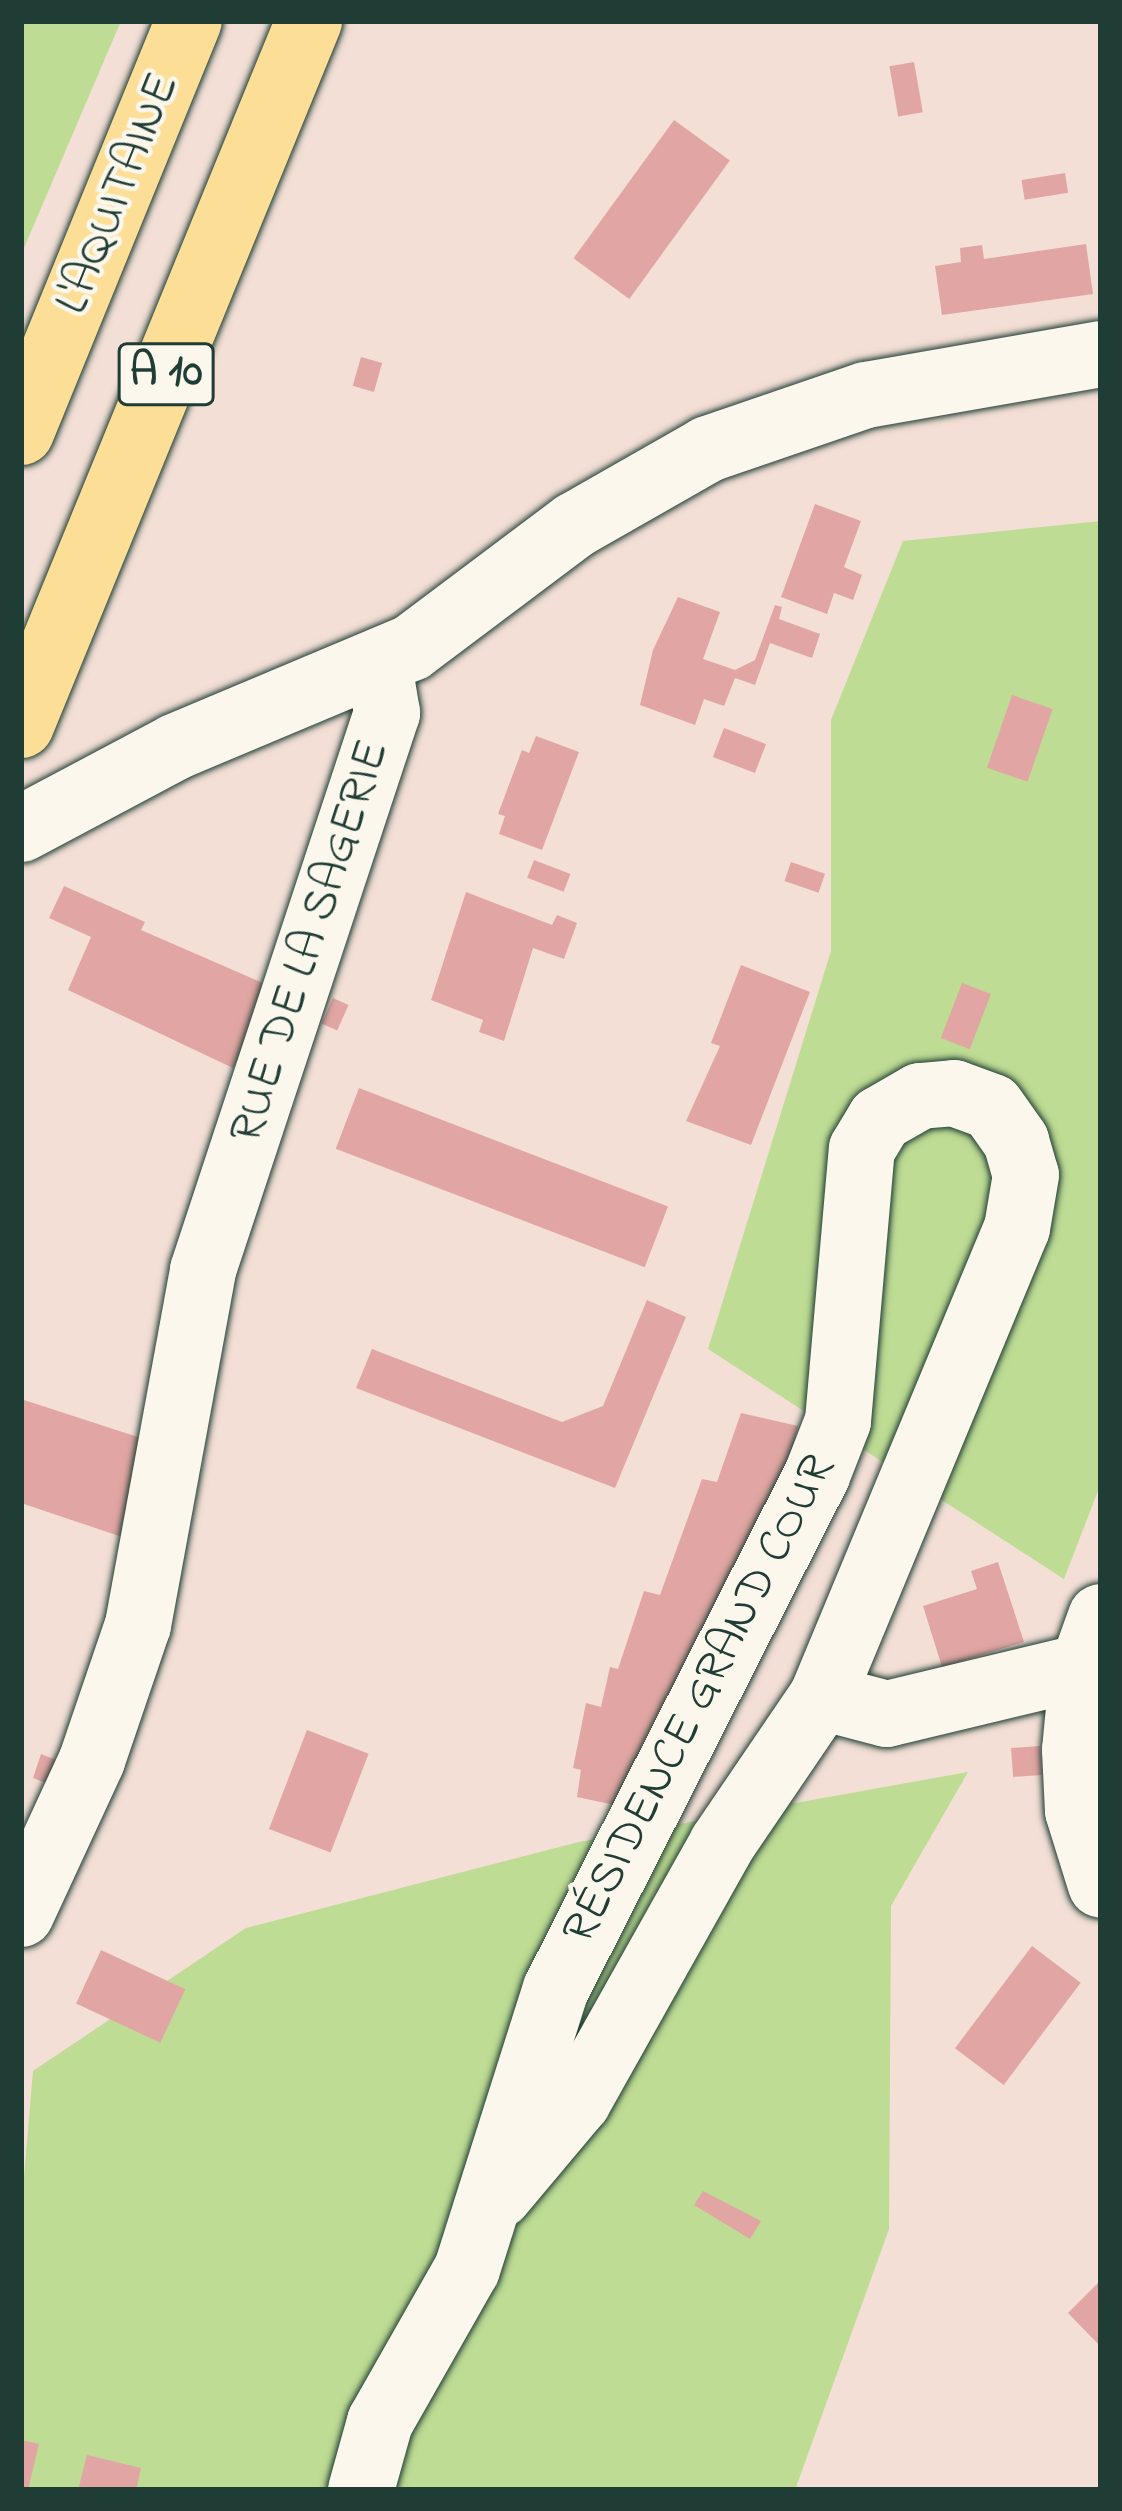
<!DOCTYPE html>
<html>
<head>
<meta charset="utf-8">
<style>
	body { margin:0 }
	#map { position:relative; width:1122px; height:2511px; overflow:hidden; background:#f3dfd6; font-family:"Indie Flower",sans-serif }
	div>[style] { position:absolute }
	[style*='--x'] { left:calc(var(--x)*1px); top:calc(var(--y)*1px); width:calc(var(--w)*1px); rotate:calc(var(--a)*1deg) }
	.green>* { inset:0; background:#bedc94 }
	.building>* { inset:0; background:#e1a6a3; transform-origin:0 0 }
	.roads { filter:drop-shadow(0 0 3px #1f3d34) drop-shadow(0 0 3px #1f3d34) }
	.minor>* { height:66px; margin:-33px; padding:0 33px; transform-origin:33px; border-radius:33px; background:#fbf7ec }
	.highway>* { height:66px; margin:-33px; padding:0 33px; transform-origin:33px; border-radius:33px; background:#fdde96 }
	span { translate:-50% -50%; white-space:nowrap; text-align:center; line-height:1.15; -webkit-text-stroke:9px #fbf7ec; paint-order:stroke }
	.shield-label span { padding:3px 9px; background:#fbf7ec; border:3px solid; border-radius:9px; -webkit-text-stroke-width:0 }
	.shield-label { font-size:45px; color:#1f3d34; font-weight:700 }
	.street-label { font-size:48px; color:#1f3d34 }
	.frame { position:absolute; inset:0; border:24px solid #1f3d34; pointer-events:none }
</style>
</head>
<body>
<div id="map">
	<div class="green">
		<i style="clip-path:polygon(21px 21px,121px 21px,21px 255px)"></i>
		<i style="clip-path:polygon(1101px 521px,1101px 1483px,1064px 1579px,708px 1349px,831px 951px,831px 720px,903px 541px)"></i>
		<i style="clip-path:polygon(968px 1772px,891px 1906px,889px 2229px,795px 2490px,21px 2490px,21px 2213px,33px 2071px,246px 1928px,579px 1842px)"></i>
	</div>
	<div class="building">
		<i style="left:914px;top:62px;width:51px;height:25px;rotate:80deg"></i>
		<i style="left:674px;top:120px;width:69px;height:171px;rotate:36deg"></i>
		<i style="left:1065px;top:173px;width:20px;height:44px;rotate:81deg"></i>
		<i style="clip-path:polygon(1086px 244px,1093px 294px,942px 315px,935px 266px,961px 262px,960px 248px,982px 245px,984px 259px)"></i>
		<i style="left:361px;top:357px;width:22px;height:30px;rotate:16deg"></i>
		<i style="clip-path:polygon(815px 504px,861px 521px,844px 567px,862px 575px,853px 600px,834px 593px,827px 614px,781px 597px)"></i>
		<i style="clip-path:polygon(678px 597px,720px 612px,703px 659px,735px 670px,755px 660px,775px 605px,782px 607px,779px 619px,820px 634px,812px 658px,770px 643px,755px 685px,735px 678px,724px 706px,704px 699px,695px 725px,640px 705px,653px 650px)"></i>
		<i style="left:1012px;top:695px;width:43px;height:77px;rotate:19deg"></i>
		<i style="left:724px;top:728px;width:45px;height:31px;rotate:21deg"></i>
		<i style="clip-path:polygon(536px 736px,579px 752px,542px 850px,499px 834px,505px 816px,498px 814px,522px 750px,529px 753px)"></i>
		<i style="left:534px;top:860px;width:39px;height:19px;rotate:21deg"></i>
		<i style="left:791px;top:862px;width:36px;height:20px;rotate:19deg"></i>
		<i style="clip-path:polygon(64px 886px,145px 922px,141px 930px,272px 987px,233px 1068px,68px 990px,91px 937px,49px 918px)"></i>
		<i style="clip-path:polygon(466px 892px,552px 925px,557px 915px,577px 923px,564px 959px,533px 948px,504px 1041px,479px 1032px,483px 1020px,431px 1000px)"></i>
		<i style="clip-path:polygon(741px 965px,810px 992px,751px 1145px,686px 1121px,720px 1046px,711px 1043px)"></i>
		<i style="left:962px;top:983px;width:31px;height:59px;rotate:21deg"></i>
		<i style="left:333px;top:998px;width:17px;height:28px;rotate:24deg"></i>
		<i style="left:359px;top:1088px;width:331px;height:65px;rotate:21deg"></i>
		<i style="clip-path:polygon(647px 1300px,686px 1317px,615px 1488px,356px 1388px,372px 1349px,562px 1422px,603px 1406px)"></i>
		<i style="clip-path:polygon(21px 1399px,144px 1439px,128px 1539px,21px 1503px)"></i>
		<i style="clip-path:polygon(741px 1413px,798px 1426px,791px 1456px,633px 1809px,577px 1797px,581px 1770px,573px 1768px,586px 1703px,601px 1707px,610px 1667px,618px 1669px,644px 1591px,660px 1595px,702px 1479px,717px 1482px)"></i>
		<i style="clip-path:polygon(998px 1562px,1024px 1642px,942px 1667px,923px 1606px,977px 1589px,971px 1571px)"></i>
		<i style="left:307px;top:1730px;width:66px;height:106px;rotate:21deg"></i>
		<i style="left:1040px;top:1746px;width:29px;height:29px;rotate:86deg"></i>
		<i style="clip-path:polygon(41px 1754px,64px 1763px,59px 1788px,33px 1778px)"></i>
		<i style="left:1032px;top:1946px;width:61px;height:128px;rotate:37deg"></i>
		<i style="left:101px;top:1950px;width:93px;height:59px;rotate:25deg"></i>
		<i style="clip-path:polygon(703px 2191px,761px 2221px,750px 2239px,694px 2205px)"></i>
		<i style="clip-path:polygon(1101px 2280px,1101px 2347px,1068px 2313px)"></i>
		<i style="clip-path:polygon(21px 2440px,39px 2444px,28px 2490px,21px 2489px)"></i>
		<i style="clip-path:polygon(87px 2455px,141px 2468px,136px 2490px,78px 2490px)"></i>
	</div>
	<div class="roads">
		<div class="minor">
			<i style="--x:21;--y:829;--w:174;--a:-28"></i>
			<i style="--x:175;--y:747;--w:256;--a:-22.8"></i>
			<i style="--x:411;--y:648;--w:205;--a:-36.9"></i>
			<i style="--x:575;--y:525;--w:153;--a:-29.7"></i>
			<i style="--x:708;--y:449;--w:167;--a:-18.9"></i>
			<i style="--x:866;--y:395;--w:239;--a:-9.9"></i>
			<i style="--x:1101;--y:1617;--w:53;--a:109.8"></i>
			<i style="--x:1083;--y:1667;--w:83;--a:95.5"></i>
			<i style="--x:1075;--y:1750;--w:61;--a:87.2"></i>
			<i style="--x:1078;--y:1811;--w:77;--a:72.7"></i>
			<i style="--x:21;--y:1914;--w:170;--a:-65.2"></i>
			<i style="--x:92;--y:1760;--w:143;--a:-71.2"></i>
			<i style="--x:138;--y:1625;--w:361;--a:-79.6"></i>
			<i style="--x:203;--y:1270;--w:587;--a:-71.72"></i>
			<i style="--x:387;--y:713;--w:49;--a:-99.5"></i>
			<i style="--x:499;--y:2195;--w:123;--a:-50"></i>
			<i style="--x:578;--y:2101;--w:295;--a:-60.7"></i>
			<i style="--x:722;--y:1844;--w:178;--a:-55.8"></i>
			<i style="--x:361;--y:2490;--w:71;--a:-74.4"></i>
			<i style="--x:380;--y:2422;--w:176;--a:-60.4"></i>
			<i style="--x:467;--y:2269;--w:294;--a:-72.4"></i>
			<i style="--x:556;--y:1989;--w:576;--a:-63.08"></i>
			<i style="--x:817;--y:1475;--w:58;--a:-68.7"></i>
			<i style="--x:838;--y:1421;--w:273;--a:-85"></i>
			<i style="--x:862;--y:1149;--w:35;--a:-59"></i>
			<i style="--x:880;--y:1119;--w:46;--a:-29.9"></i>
			<i style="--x:920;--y:1096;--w:34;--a:-5"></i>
			<i style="--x:954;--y:1093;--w:40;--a:20.2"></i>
			<i style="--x:992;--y:1107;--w:42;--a:54.8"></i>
			<i style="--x:1016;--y:1141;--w:35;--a:74"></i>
			<i style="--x:1026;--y:1175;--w:54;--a:99.6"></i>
			<i style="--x:1017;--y:1228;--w:508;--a:112.58"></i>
			<i style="--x:822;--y:1697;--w:67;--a:14.7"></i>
			<i style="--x:887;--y:1714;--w:202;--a:-13.5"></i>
		</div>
		<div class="highway">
			<i style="--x:21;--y:432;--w:444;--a:-67.8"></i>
			<i style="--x:21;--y:725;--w:761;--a:-67.75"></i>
		</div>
	</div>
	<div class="shield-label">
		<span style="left:166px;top:374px">A 10</span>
	</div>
	<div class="street-label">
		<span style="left:119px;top:194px;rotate:-68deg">L'AQUITAINE</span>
		<span style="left:311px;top:942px;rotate:-72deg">RUE DE LA SAGERIE</span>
		<span style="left:700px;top:1700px;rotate:-63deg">RÉSIDENCE GRAND COUR</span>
	</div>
	<div class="frame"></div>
</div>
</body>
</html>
